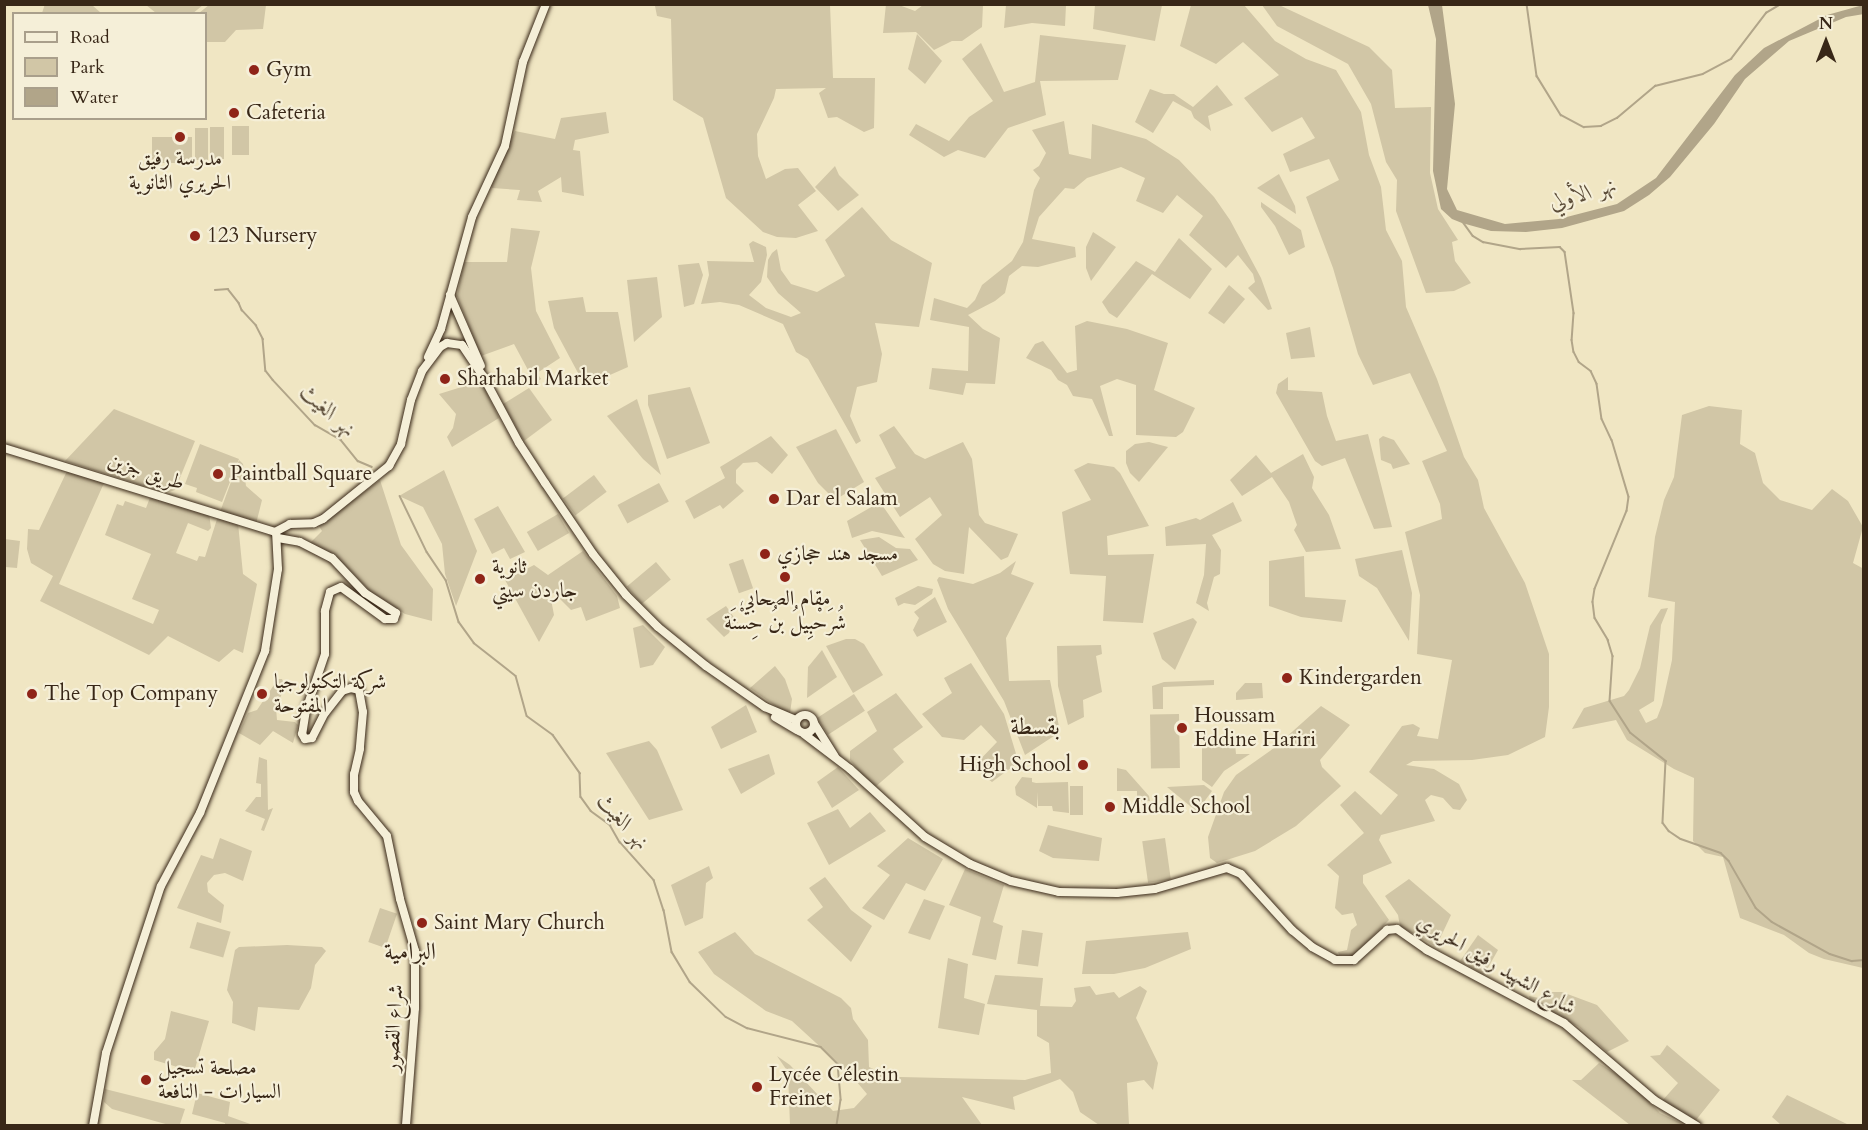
<!DOCTYPE html>
<html>
<head>
<meta charset="utf-8">
<style>
	body { margin:0 }
	#map { position:relative; width:1868px; height:1130px; overflow:hidden; background:#f0e6c3; font-family:Cardo,Amiri,serif }
	div>[style] { position:absolute }
	[style*='--x'] { left:calc(var(--x)*1px); top:calc(var(--y)*1px); width:calc(var(--w)*1px); rotate:calc(var(--a)*1deg) }
	.green>* { inset:0; background:#d1c6a6; transform-origin:0 0 }
	.water>* { inset:0; background:#b1a589 }
	.stream>* { height:1.5px; margin:-0.75px; padding:0 0.75px; transform-origin:0.75px; border-radius:0.75px; background:#b1a589 }
	.roads { filter:drop-shadow(0 0 2px #382717) drop-shadow(0 0 2px #382717) }
	.secondary>* { height:8px; margin:-4px; padding:0 4px; transform-origin:4px; border-radius:4px; background:#f5efd8 }
	.secondary>.ring { margin:-4px; padding:0; box-sizing:content-box; background:none; border:8px solid #f5efd8; border-radius:50% }
	.dots>* { width:16px; height:16px; translate:-50% -50%; box-sizing:border-box; border:3px solid #f5efd8; border-radius:50% }
	span { translate:-50% -50%; white-space:nowrap; text-align:center; line-height:1.15; -webkit-text-stroke:4.5px #f5efd8; paint-order:stroke }
	.poi-label { font-size:21px; color:#382717 }
	.left { translate:0 -50%; text-align:left }
	.right { translate:-100% -50%; text-align:right }
	.street-label { font-size:21px; color:#382717 }
	.water-label { font-size:22px; color:#5c4d39; font-style:italic }
	.quarter-label { font-size:24px; color:#382717 }
	.frame { position:absolute; inset:0; border:6px solid #382717; pointer-events:none }
	.legend { position:absolute; left:12px; top:12px; width:195px; height:108px; box-sizing:border-box; background:#f5efd8; border:2px solid #a99f8b; margin:0; padding:8px 10px; list-style:none; font-size:18px; color:#382717 }
	.legend li { display:flex; align-items:center; gap:12px; height:30px }
	.legend b { width:30px; border:2px solid #a99f8b }
	.north { position:absolute; left:1796px; top:12px; width:60px; height:60px; -webkit-text-stroke:4px #f5efd8; paint-order:stroke; rotate:0deg; font-size:16px; font-weight:700; line-height:24px; text-align:center; color:#382717 }
	.north::after { content:''; display:block; margin:auto; width:21px; height:27px; background:#382717; clip-path:polygon(50% 0,100% 100%,50% 72%,0 100%) }
</style>
</head>
<body>
<div id="map">
	<div class="green">
		<i style="clip-path:polygon(45px 4px,92px 5px,101px 13px,42px 13px)"></i>
		<i style="clip-path:polygon(886px 4px,899px 5px,915px 11px,923px 5px,983px 5px,982px 27px,962px 41px,952px 41px,934px 50px,916px 32px,883px 33px)"></i>
		<i style="clip-path:polygon(146px 5px,203px 5px,192px 14px,156px 13px)"></i>
		<i style="clip-path:polygon(209px 5px,266px 5px,263px 29px,236px 30px,225px 42px,206px 42px,206px 14px,199px 13px)"></i>
		<i style="clip-path:polygon(630px 5px,830px 5px,833px 78px,875px 78px,874px 128px,864px 132px,837px 117px,828px 118px,819px 93px,826px 88px,776px 89px,774px 98px,757px 134px,758px 156px,766px 179px,785px 169px,798px 168px,816px 191px,798px 205px,818px 231px,796px 238px,777px 237px,763px 232px,726px 198px,703px 118px,673px 100px,671px 19px,657px 16px,655px 6px)"></i>
		<i style="clip-path:polygon(1006px 5px,1066px 5px,1065px 26px,1032px 23px,1004px 28px)"></i>
		<i style="clip-path:polygon(1095px 5px,1162px 5px,1155px 41px,1093px 29px)"></i>
		<i style="clip-path:polygon(1191px 5px,1244px 5px,1275px 41px,1306px 59px,1336px 70px,1361px 112px,1369px 155px,1381px 187px,1386px 230px,1402px 261px,1406px 307px,1437px 379px,1464px 457px,1478px 480px,1484px 508px,1525px 583px,1549px 654px,1549px 707px,1545px 737px,1508px 755px,1472px 760px,1413px 761px,1406px 765px,1434px 769px,1459px 784px,1467px 800px,1460px 810px,1453px 809px,1443px 798px,1431px 795px,1425px 800px,1435px 821px,1381px 835px,1379px 840px,1392px 863px,1363px 875px,1363px 883px,1389px 920px,1353px 956px,1339px 955px,1338px 952px,1347px 950px,1351px 930px,1357px 925px,1353px 913px,1342px 915px,1335px 908px,1339px 876px,1327px 865px,1364px 833px,1340px 805px,1355px 791px,1381px 815px,1398px 795px,1369px 772px,1402px 726px,1413px 724px,1420px 728px,1417px 736px,1438px 739px,1452px 660px,1417px 654px,1420px 595px,1405px 532px,1442px 519px,1440px 504px,1422px 461px,1447px 451px,1410px 373px,1373px 385px,1358px 354px,1333px 268px,1306px 197px,1339px 180px,1329px 159px,1290px 172px,1283px 154px,1315px 138px,1302px 117px,1272px 132px,1244px 98px,1279px 75px,1243px 42px,1216px 64px,1180px 46px)"></i>
		<i style="clip-path:polygon(1262px 5px,1279px 5px,1369px 47px,1392px 70px,1395px 108px,1431px 107px,1430px 173px,1438px 209px,1458px 240px,1452px 242px,1455px 261px,1471px 283px,1454px 291px,1426px 293px,1396px 211px,1397px 180px,1386px 162px,1371px 104px,1348px 64px,1277px 26px)"></i>
		<i style="clip-path:polygon(917px 34px,942px 61px,925px 84px,908px 69px)"></i>
		<i style="clip-path:polygon(1040px 35px,1126px 45px,1118px 80px,1040px 81px,1046px 115px,1008px 128px,985px 158px,958px 150px,944px 157px,909px 135px,916px 124px,949px 141px,969px 117px,993px 101px,962px 59px,981px 43px,1004px 92px,1035px 82px)"></i>
		<i style="clip-path:polygon(1217px 85px,1233px 105px,1208px 116px,1211px 131px,1194px 118px,1191px 111px,1173px 101px,1153px 133px,1135px 122px,1150px 89px,1164px 94px,1174px 94px,1193px 107px)"></i>
		<i style="clip-path:polygon(606px 112px,609px 133px,575px 140px,573px 150px,580px 151px,584px 196px,562px 192px,561px 177px,538px 191px,542px 202px,517px 200px,520px 190px,492px 188px,490px 184px,515px 131px,555px 139px,561px 118px)"></i>
		<i style="clip-path:polygon(1064px 121px,1069px 154px,1091px 159px,1092px 124px,1146px 139px,1179px 160px,1214px 197px,1230px 220px,1261px 278px,1272px 309px,1268px 310px,1248px 288px,1255px 282px,1253px 274px,1238px 255px,1226px 268px,1189px 235px,1203px 216px,1177px 195px,1163px 213px,1136px 201px,1145px 178px,1121px 167px,1087px 178px,1074px 189px,1065px 188px,1039px 217px,1032px 239px,1075px 247px,1076px 257px,1038px 267px,1022px 266px,1009px 276px,1005px 293px,995px 301px,968px 315px,983px 329px,1000px 338px,995px 384px,966px 383px,963px 395px,929px 389px,932px 368px,968px 371px,969px 327px,930px 320px,934px 298px,967px 308px,975px 300px,982px 285px,1012px 261px,1023px 242px,1034px 190px,1040px 178px,1033px 170px,1039px 166px,1046px 153px,1032px 130px)"></i>
		<i style="left:232px;top:126px;width:17px;height:29px"></i>
		<i style="left:210px;top:127px;width:14px;height:32px"></i>
		<i style="left:195px;top:128px;width:13px;height:32px"></i>
		<i style="left:152px;top:137px;width:40px;height:26px"></i>
		<i style="clip-path:polygon(835px 166px,839px 175px,859px 195px,838px 211px,815px 187px)"></i>
		<i style="clip-path:polygon(1279px 174px,1295px 206px,1296px 214px,1257px 188px)"></i>
		<i style="clip-path:polygon(1261px 202px,1301px 230px,1305px 247px,1289px 255px,1275px 226px,1261px 207px)"></i>
		<i style="clip-path:polygon(862px 207px,891px 240px,932px 263px,919px 327px,875px 323px,882px 354px,877px 382px,857px 387px,850px 416px,861px 441px,856px 444px,808px 359px,796px 352px,783px 324px,739px 305px,720px 302px,701px 304px,709px 275px,707px 261px,754px 262px,749px 244px,753px 241px,766px 247px,767px 255px,761px 282px,749px 295px,766px 308px,791px 317px,801px 313px,778px 293px,767px 277px,768px 260px,772px 253px,777px 249px,781px 270px,791px 284px,817px 292px,845px 276px,825px 240px)"></i>
		<i style="clip-path:polygon(511px 228px,540px 231px,531px 268px,536px 311px,560px 358px,537px 373px,541px 379px,535px 383px,514px 344px,481px 356px,457px 296px,464px 262px,507px 262px)"></i>
		<i style="clip-path:polygon(1093px 232px,1116px 247px,1091px 281px,1086px 268px,1086px 247px)"></i>
		<i style="clip-path:polygon(1179px 238px,1212px 269px,1190px 299px,1152px 274px,1117px 318px,1109px 313px,1102px 302px,1136px 261px,1155px 272px)"></i>
		<i style="clip-path:polygon(699px 263px,703px 275px,694px 304px,684px 307px,678px 265px)"></i>
		<i style="clip-path:polygon(657px 277px,662px 317px,634px 342px,627px 280px)"></i>
		<i style="clip-path:polygon(1229px 285px,1245px 299px,1224px 324px,1208px 313px)"></i>
		<i style="clip-path:polygon(583px 297px,586px 312px,618px 312px,628px 367px,585px 386px,554px 328px,548px 301px)"></i>
		<i style="clip-path:polygon(1087px 321px,1127px 329px,1168px 343px,1154px 390px,1195px 408px,1183px 432px,1176px 437px,1136px 435px,1136px 385px,1117px 379px,1100px 386px,1113px 436px,1109px 436px,1092px 399px,1073px 396px,1067px 385px,1058px 380px,1051px 370px,1026px 358px,1035px 344px,1043px 341px,1067px 373px,1077px 370px,1075px 326px)"></i>
		<i style="clip-path:polygon(1310px 327px,1315px 357px,1291px 359px,1286px 333px)"></i>
		<i style="clip-path:polygon(1288px 377px,1288px 390px,1322px 392px,1327px 416px,1336px 441px,1368px 434px,1392px 527px,1374px 529px,1345px 458px,1322px 466px,1315px 461px,1276px 393px,1278px 384px)"></i>
		<i style="clip-path:polygon(481px 381px,499px 418px,452px 447px,447px 437px,453px 428px,456px 414px,439px 394px)"></i>
		<i style="clip-path:polygon(690px 387px,710px 443px,667px 459px,648px 405px,648px 395px)"></i>
		<i style="clip-path:polygon(529px 388px,552px 420px,524px 441px,503px 404px)"></i>
		<i style="clip-path:polygon(637px 399px,661px 475px,643px 459px,607px 416px)"></i>
		<i style="clip-path:polygon(1709px 406px,1742px 410px,1740px 444px,1755px 453px,1763px 483px,1780px 500px,1812px 510px,1832px 489px,1848px 501px,1863px 527px,1853px 563px,1864px 569px,1863px 968px,1824px 959px,1809px 953px,1784px 935px,1740px 918px,1723px 857px,1705px 853px,1693px 841px,1694px 778px,1674px 769px,1627px 740px,1616px 720px,1572px 729px,1584px 708px,1624px 696px,1629px 690px,1640px 668px,1650px 626px,1661px 609px,1668px 608px,1661px 625px,1654px 701px,1639px 710px,1646px 723px,1657px 718px,1662px 705px,1672px 660px,1675px 602px,1648px 597px,1655px 537px,1664px 500px,1674px 477px,1682px 415px)"></i>
		<i style="clip-path:polygon(114px 409px,195px 441px,175px 490px,166px 493px,65px 461px)"></i>
		<i style="clip-path:polygon(894px 426px,915px 454px,925px 459px,963px 442px,972px 459px,979px 515px,985px 523px,1018px 534px,1008px 557px,1001px 560px,969px 527px,964px 574px,945px 571px,933px 564px,915px 539px,942px 515px,930px 497px,900px 517px,875px 478px,896px 468px,879px 435px)"></i>
		<i style="clip-path:polygon(836px 429px,864px 482px,835px 500px,818px 483px,796px 447px)"></i>
		<i style="clip-path:polygon(771px 436px,788px 455px,772px 474px,757px 462px,743px 463px,736px 470px,736px 483px,744px 491px,723px 509px,720px 505px,694px 519px,685px 501px,725px 478px,720px 467px)"></i>
		<i style="clip-path:polygon(1383px 436px,1394px 440px,1410px 464px,1393px 469px,1391px 464px,1381px 460px,1379px 439px)"></i>
		<i style="clip-path:polygon(1149px 442px,1168px 447px,1139px 482px,1130px 473px,1126px 463px,1126px 451px,1135px 444px)"></i>
		<i style="clip-path:polygon(200px 444px,239px 459px,222px 502px,196px 492px,197px 488px,185px 484px)"></i>
		<i style="clip-path:polygon(1303px 454px,1314px 477px,1312px 488px,1329px 515px,1341px 549px,1306px 552px,1294px 530px,1297px 525px,1289px 502px,1272px 477px,1242px 496px,1230px 480px,1256px 455px,1271px 473px)"></i>
		<i style="clip-path:polygon(239px 460px,243px 464px,246px 486px,262px 500px,256px 524px,220px 512px)"></i>
		<i style="clip-path:polygon(1088px 463px,1114px 467px,1120px 473px,1149px 526px,1107px 536px,1108px 555px,1154px 554px,1143px 623px,1103px 621px,1106px 576px,1070px 574px,1062px 512px,1091px 500px,1074px 470px)"></i>
		<i style="clip-path:polygon(444px 470px,477px 551px,456px 606px,445px 574px,442px 544px,423px 507px,399px 496px)"></i>
		<i style="clip-path:polygon(67px 471px,104px 483px,59px 584px,153px 624px,159px 610px,132px 599px,151px 554px,105px 535px,117px 504px,123px 506px,125px 501px,146px 508px,151px 495px,209px 513px,211px 528px,208px 531px,188px 523px,176px 553px,197px 561px,199px 556px,205px 557px,218px 516px,238px 523px,243px 574px,257px 584px,243px 653px,234px 649px,219px 662px,168px 636px,149px 655px,40px 601px,53px 576px,31px 563px,27px 549px,28px 529px,39px 530px)"></i>
		<i style="left:594px;top:475px;width:21px;height:39px;rotate:53deg"></i>
		<i style="clip-path:polygon(380px 480px,401px 545px,433px 589px,432px 621px,405px 614px,370px 591px,335px 555px,310px 543px,322px 531px,319px 526px)"></i>
		<i style="left:659px;top:483px;width:21px;height:47px;rotate:62deg"></i>
		<i style="clip-path:polygon(880px 502px,905px 538px,872px 531px,852px 538px,847px 521px)"></i>
		<i style="clip-path:polygon(1233px 502px,1242px 521px,1212px 535px,1221px 550px,1220px 574px,1214px 577px,1207px 603px,1209px 611px,1196px 603px,1204px 575px,1206px 544px,1166px 546px,1165px 527px,1196px 518px,1200px 520px)"></i>
		<i style="clip-path:polygon(498px 506px,525px 552px,510px 559px,504px 548px,492px 554px,474px 519px)"></i>
		<i style="left:558px;top:514px;width:22px;height:36px;rotate:60deg"></i>
		<i style="clip-path:polygon(879px 537px,896px 548px,910px 549px,918px 560px,882px 576px,860px 540px)"></i>
		<i style="clip-path:polygon(5px 539px,20px 541px,17px 568px,5px 567px)"></i>
		<i style="clip-path:polygon(1402px 550px,1412px 593px,1409px 641px,1377px 588px,1359px 576px,1355px 559px)"></i>
		<i style="clip-path:polygon(583px 551px,617px 596px,620px 608px,586px 621px,581px 607px,571px 610px,554px 593px,550px 594px,554px 615px,539px 642px,505px 580px,534px 565px,548px 575px)"></i>
		<i style="clip-path:polygon(1304px 556px,1305px 597px,1346px 600px,1342px 622px,1301px 617px,1269px 606px,1269px 561px)"></i>
		<i style="left:743px;top:559px;width:31px;height:15px;rotate:71deg"></i>
		<i style="clip-path:polygon(1016px 561px,1011px 574px,1034px 583px,1006px 638px,1009px 681px,1050px 680px,1060px 732px,1025px 755px,1004px 701px,948px 609px,937px 580px,939px 577px,973px 584px,1000px 573px)"></i>
		<i style="left:656px;top:562px;width:23px;height:38px;rotate:50deg"></i>
		<i style="clip-path:polygon(918px 586px,933px 589px,932px 594px,915px 605px,904px 603px,898px 606px,895px 598px)"></i>
		<i style="clip-path:polygon(935px 597px,947px 622px,917px 637px,913px 630px,919px 618px,914px 612px)"></i>
		<i style="clip-path:polygon(726px 606px,738px 623px,733px 623px,729px 633px,724px 637px,706px 619px)"></i>
		<i style="clip-path:polygon(1193px 618px,1197px 622px,1175px 670px,1162px 659px,1153px 633px)"></i>
		<i style="clip-path:polygon(643px 625px,665px 647px,653px 665px,640px 668px,633px 628px)"></i>
		<i style="clip-path:polygon(846px 639px,855px 639px,864px 644px,883px 675px,853px 693px,826px 646px)"></i>
		<i style="clip-path:polygon(1101px 645px,1102px 654px,1096px 656px,1102px 692px,1083px 700px,1084px 717px,1068px 725px,1058px 686px,1057px 646px)"></i>
		<i style="clip-path:polygon(822px 650px,837px 677px,807px 698px,808px 667px)"></i>
		<i style="clip-path:polygon(971px 663px,1004px 714px,1017px 757px,1016px 764px,992px 782px,973px 767px,997px 742px,981px 725px,964px 740px,942px 737px,922px 714px,952px 693px,944px 678px)"></i>
		<i style="clip-path:polygon(775px 666px,785px 679px,792px 699px,790px 713px,784px 712px,750px 688px)"></i>
		<i style="clip-path:polygon(278px 679px,282px 679px,285px 686px,276px 708px,277px 720px,295px 722px,298px 725px,293px 743px,273px 731px,260px 745px,239px 733px,248px 713px,257px 710px)"></i>
		<i style="clip-path:polygon(1214px 680px,1214px 685px,1163px 687px,1163px 709px,1153px 709px,1152px 686px,1164px 682px)"></i>
		<i style="clip-path:polygon(1245px 683px,1262px 683px,1263px 698px,1236px 700px,1236px 693px)"></i>
		<i style="clip-path:polygon(896px 693px,923px 727px,893px 749px,904px 762px,874px 788px,850px 760px,850px 751px,877px 731px,867px 712px)"></i>
		<i style="left:854px;top:694px;width:20px;height:44px;rotate:57deg"></i>
		<i style="clip-path:polygon(746px 705px,757px 732px,721px 749px,711px 727px)"></i>
		<i style="clip-path:polygon(1321px 706px,1350px 725px,1320px 760px,1322px 767px,1341px 786px,1296px 826px,1255px 851px,1217px 863px,1210px 858px,1208px 837px,1224px 792px,1236px 775px,1274px 748px)"></i>
		<i style="left:1179px;top:714px;width:54px;height:29px;rotate:89deg"></i>
		<i style="clip-path:polygon(649px 741px,657px 750px,683px 810px,649px 820px,606px 753px)"></i>
		<i style="clip-path:polygon(1202px 744px,1235px 744px,1236px 754px,1250px 754px,1224px 771px,1212px 787px,1202px 780px)"></i>
		<i style="clip-path:polygon(769px 754px,775px 774px,741px 794px,728px 769px)"></i>
		<i style="clip-path:polygon(259px 757px,267px 760px,268px 810px,273px 808px,264px 831px,261px 830px,265px 819px,245px 811px,256px 797px,261px 797px,261px 784px,256px 783px)"></i>
		<i style="clip-path:polygon(838px 767px,859px 790px,832px 808px,817px 782px)"></i>
		<i style="clip-path:polygon(1117px 768px,1126px 770px,1149px 796px,1150px 801px,1137px 801px,1137px 791px,1117px 791px)"></i>
		<i style="clip-path:polygon(1022px 777px,1032px 778px,1032px 782px,1036px 783px,1068px 782px,1069px 813px,1053px 811px,1052px 806px,1038px 806px,1037px 792px,1037px 808px,1016px 795px,1015px 787px)"></i>
		<i style="clip-path:polygon(1204px 785px,1212px 791px,1201px 806px,1195px 810px,1167px 787px)"></i>
		<i style="left:1070px;top:786px;width:13px;height:29px"></i>
		<i style="clip-path:polygon(838px 809px,850px 828px,870px 812px,886px 831px,829px 865px,807px 823px)"></i>
		<i style="clip-path:polygon(1048px 825px,1102px 838px,1099px 861px,1053px 858px,1039px 851px)"></i>
		<i style="clip-path:polygon(220px 838px,252px 851px,243px 881px,225px 873px,214px 875px,207px 883px,208px 892px,224px 905px,221px 923px,177px 908px,201px 855px,213px 859px)"></i>
		<i style="clip-path:polygon(908px 838px,943px 859px,925px 891px,906px 883px,884px 920px,862px 908px,890px 875px,877px 866px)"></i>
		<i style="left:1165px;top:838px;width:42px;height:23px;rotate:82deg"></i>
		<i style="clip-path:polygon(709px 866px,713px 878px,706px 883px,703px 918px,685px 926px,671px 885px)"></i>
		<i style="clip-path:polygon(965px 869px,1004px 885px,993px 922px,1003px 926px,996px 960px,972px 955px,981px 917px,949px 905px)"></i>
		<i style="clip-path:polygon(825px 877px,851px 910px,872px 926px,851px 962px,807px 920px,823px 907px,809px 888px)"></i>
		<i style="clip-path:polygon(1409px 879px,1451px 915px,1436px 947px,1400px 926px,1398px 915px,1385px 896px)"></i>
		<i style="clip-path:polygon(924px 899px,945px 906px,930px 940px,908px 933px)"></i>
		<i style="left:380px;top:908px;width:18px;height:36px;rotate:19deg"></i>
		<i style="left:197px;top:922px;width:35px;height:27px;rotate:16deg"></i>
		<i style="left:1022px;top:930px;width:21px;height:34px;rotate:8deg"></i>
		<i style="clip-path:polygon(735px 932px,755px 954px,841px 998px,851px 1008px,853px 1019px,868px 1040px,869px 1067px,886px 1075px,900px 1077px,1025px 1080px,1051px 1073px,1049px 1043px,1037px 1036px,1037px 1010px,987px 1004px,995px 975px,1043px 978px,1040px 1006px,1072px 1007px,1076px 1001px,1074px 988px,1090px 986px,1096px 995px,1114px 992px,1119px 998px,1140px 986px,1147px 991px,1136px 1018px,1158px 1063px,1153px 1090px,1144px 1080px,1127px 1083px,1129px 1125px,1099px 1125px,1080px 1112px,1073px 1092px,1060px 1079px,1013px 1097px,1015px 1110px,962px 1097px,982px 1125px,790px 1125px,788px 1072px,777px 1056px,790px 1065px,833px 1111px,854px 1108px,867px 1094px,851px 1075px,792px 1021px,766px 1011px,714px 974px,698px 952px)"></i>
		<i style="clip-path:polygon(1188px 932px,1191px 949px,1145px 968px,1114px 974px,1082px 974px,1086px 941px)"></i>
		<i style="clip-path:polygon(1478px 935px,1498px 950px,1484px 975px,1460px 961px)"></i>
		<i style="clip-path:polygon(287px 945px,322px 947px,326px 951px,315px 965px,311px 988px,299px 1010px,258px 1007px,255px 1031px,232px 1023px,233px 1002px,227px 990px,235px 950px,239px 947px)"></i>
		<i style="clip-path:polygon(948px 958px,968px 964px,964px 998px,985px 1004px,979px 1035px,938px 1028px)"></i>
		<i style="clip-path:polygon(1548px 992px,1562px 992px,1597px 1005px,1629px 1041px,1607px 1052px,1579px 1027px,1530px 1000px,1529px 996px,1539px 998px)"></i>
		<i style="clip-path:polygon(171px 1011px,209px 1021px,194px 1072px,154px 1060px,154px 1052px,165px 1039px)"></i>
		<i style="clip-path:polygon(1667px 1045px,1720px 1090px,1696px 1120px,1662px 1101px,1678px 1083px,1650px 1056px,1660px 1055px)"></i>
		<i style="clip-path:polygon(1599px 1063px,1633px 1085px,1660px 1113px,1685px 1125px,1630px 1125px,1572px 1080px,1581px 1080px)"></i>
		<i style="clip-path:polygon(105px 1089px,185px 1109px,180px 1124px,169px 1125px,112px 1109px,104px 1102px)"></i>
		<i style="clip-path:polygon(197px 1093px,230px 1102px,228px 1116px,253px 1125px,225px 1125px,225px 1123px,192px 1114px)"></i>
		<i style="clip-path:polygon(1787px 1095px,1849px 1125px,1863px 1125px,1781px 1125px,1772px 1117px)"></i>
	</div>
	<div class="water">
		<i style="clip-path:polygon(1428px 5px,1442px 5px,1455px 104px,1447px 189px,1457px 210px,1505px 224px,1559px 219px,1617px 204px,1656px 178px,1735px 75px,1764px 48px,1827px 15px,1863px 5px,1864px 14px,1846px 17px,1789px 41px,1745px 79px,1714px 124px,1670px 177px,1649px 195px,1624px 211px,1562px 228px,1526px 232px,1491px 231px,1462px 223px,1452px 219px,1441px 209px,1433px 171px,1436px 39px)"></i>
	</div>
	<div class="stream">
		<i style="--x:1527;--y:4;--w:73;--a:82.1"></i>
		<i style="--x:1537;--y:76;--w:46;--a:58.4"></i>
		<i style="--x:1561;--y:115;--w:26;--a:28"></i>
		<i style="--x:1584;--y:127;--w:17;--a:-3"></i>
		<i style="--x:1601;--y:126;--w:18;--a:-27"></i>
		<i style="--x:1617;--y:118;--w:50;--a:-40.1"></i>
		<i style="--x:1655;--y:86;--w:49;--a:-14"></i>
		<i style="--x:1703;--y:74;--w:32;--a:-28"></i>
		<i style="--x:1731;--y:59;--w:58;--a:-52.7"></i>
		<i style="--x:1766;--y:13;--w:17;--a:-31"></i>
		<i style="--x:1463;--y:222;--w:17;--a:54"></i>
		<i style="--x:1473;--y:236;--w:12;--a:31"></i>
		<i style="--x:1483;--y:242;--w:38;--a:11"></i>
		<i style="--x:1520;--y:249;--w:40;--a:-2.9"></i>
		<i style="--x:1560;--y:247;--w:7;--a:45"></i>
		<i style="--x:1565;--y:252;--w:62;--a:81.6"></i>
		<i style="--x:1574;--y:313;--w:27;--a:94"></i>
		<i style="--x:1572;--y:340;--w:12;--a:81"></i>
		<i style="--x:1574;--y:352;--w:11;--a:63"></i>
		<i style="--x:1579;--y:362;--w:15;--a:37"></i>
		<i style="--x:1591;--y:371;--w:14;--a:65"></i>
		<i style="--x:1597;--y:384;--w:35;--a:82"></i>
		<i style="--x:1602;--y:419;--w:23;--a:65"></i>
		<i style="--x:1612;--y:440;--w:59;--a:73.4"></i>
		<i style="--x:1629;--y:497;--w:14;--a:98"></i>
		<i style="--x:1627;--y:511;--w:84;--a:112.3"></i>
		<i style="--x:1595;--y:589;--w:13;--a:99"></i>
		<i style="--x:1593;--y:602;--w:16;--a:83"></i>
		<i style="--x:1595;--y:618;--w:26;--a:59"></i>
		<i style="--x:1608;--y:640;--w:17;--a:73"></i>
		<i style="--x:1613;--y:656;--w:45;--a:93.8"></i>
		<i style="--x:1610;--y:701;--w:38;--a:57"></i>
		<i style="--x:1631;--y:733;--w:45;--a:38.7"></i>
		<i style="--x:1666;--y:761;--w:62;--a:92.8"></i>
		<i style="--x:1663;--y:823;--w:10;--a:53"></i>
		<i style="--x:1669;--y:831;--w:14;--a:34"></i>
		<i style="--x:1681;--y:839;--w:42;--a:19.3"></i>
		<i style="--x:1721;--y:853;--w:11;--a:45"></i>
		<i style="--x:1729;--y:861;--w:54;--a:60.1"></i>
		<i style="--x:1756;--y:908;--w:21;--a:41"></i>
		<i style="--x:1772;--y:922;--w:66;--a:28.9"></i>
		<i style="--x:1830;--y:954;--w:23;--a:18"></i>
		<i style="--x:1852;--y:961;--w:12;--a:-5"></i>
		<i style="--x:215;--y:290;--w:13;--a:-4"></i>
		<i style="--x:228;--y:289;--w:18;--a:52"></i>
		<i style="--x:239;--y:303;--w:8;--a:67"></i>
		<i style="--x:242;--y:310;--w:21;--a:47"></i>
		<i style="--x:256;--y:325;--w:16;--a:63"></i>
		<i style="--x:263;--y:339;--w:32;--a:85"></i>
		<i style="--x:266;--y:371;--w:11;--a:52"></i>
		<i style="--x:273;--y:380;--w:62;--a:47"></i>
		<i style="--x:315;--y:425;--w:30;--a:30"></i>
		<i style="--x:341;--y:440;--w:27;--a:51"></i>
		<i style="--x:358;--y:461;--w:15;--a:23"></i>
		<i style="--x:400;--y:496;--w:62;--a:64.3"></i>
		<i style="--x:427;--y:552;--w:34;--a:56"></i>
		<i style="--x:446;--y:580;--w:44;--a:72.8"></i>
		<i style="--x:459;--y:622;--w:26;--a:54"></i>
		<i style="--x:474;--y:643;--w:53;--a:38.2"></i>
		<i style="--x:516;--y:676;--w:41;--a:74.6"></i>
		<i style="--x:527;--y:716;--w:32;--a:36"></i>
		<i style="--x:553;--y:735;--w:47;--a:54.6"></i>
		<i style="--x:580;--y:773;--w:24;--a:88"></i>
		<i style="--x:581;--y:797;--w:17;--a:54"></i>
		<i style="--x:591;--y:811;--w:24;--a:36"></i>
		<i style="--x:610;--y:825;--w:20;--a:60"></i>
		<i style="--x:620;--y:842;--w:51;--a:48.2"></i>
		<i style="--x:654;--y:880;--w:32;--a:72"></i>
		<i style="--x:664;--y:910;--w:43;--a:79.2"></i>
		<i style="--x:672;--y:952;--w:35;--a:59"></i>
		<i style="--x:690;--y:982;--w:50;--a:44.2"></i>
		<i style="--x:726;--y:1017;--w:24;--a:28"></i>
		<i style="--x:747;--y:1028;--w:76;--a:14.4"></i>
		<i style="--x:821;--y:1047;--w:24;--a:45"></i>
		<i style="--x:838;--y:1064;--w:36;--a:85"></i>
		<i style="--x:841;--y:1100;--w:26;--a:99"></i>
	</div>
	<div class="roads">
		<div class="secondary">
			<i style="--x:450;--y:295;--w:77;--a:66.4"></i>
			<i style="--x:428;--y:357;--w:31;--a:-65"></i>
			<i style="--x:441;--y:329;--w:116;--a:-74.5"></i>
			<i style="--x:472;--y:217;--w:78;--a:-65.1"></i>
			<i style="--x:505;--y:146;--w:86;--a:-77.9"></i>
			<i style="--x:523;--y:62;--w:62;--a:-68.4"></i>
			<i style="--x:4;--y:448;--w:284;--a:17.2"></i>
			<i style="--x:275;--y:532;--w:17;--a:-28"></i>
			<i style="--x:290;--y:524;--w:24;--a:-2"></i>
			<i style="--x:314;--y:523;--w:10;--a:-24"></i>
			<i style="--x:323;--y:519;--w:85;--a:-38.8"></i>
			<i style="--x:389;--y:466;--w:25;--a:-61"></i>
			<i style="--x:401;--y:444;--w:45;--a:-77.2"></i>
			<i style="--x:411;--y:400;--w:31;--a:-69"></i>
			<i style="--x:422;--y:371;--w:30;--a:-53"></i>
			<i style="--x:440;--y:347;--w:8;--a:-30"></i>
			<i style="--x:447;--y:343;--w:15;--a:8"></i>
			<i style="--x:462;--y:345;--w:37;--a:56"></i>
			<i style="--x:483;--y:376;--w:76;--a:61.8"></i>
			<i style="--x:519;--y:443;--w:48;--a:57"></i>
			<i style="--x:545;--y:483;--w:86;--a:55.9"></i>
			<i style="--x:593;--y:554;--w:53;--a:51.2"></i>
			<i style="--x:626;--y:595;--w:45;--a:45"></i>
			<i style="--x:658;--y:627;--w:62;--a:39.1"></i>
			<i style="--x:706;--y:666;--w:72;--a:34.8"></i>
			<i style="--x:765;--y:707;--w:34;--a:23"></i>
			<i style="--x:278;--y:538;--w:22;--a:10"></i>
			<i style="--x:300;--y:542;--w:36;--a:27"></i>
			<i style="--x:332;--y:558;--w:48;--a:46.7"></i>
			<i style="--x:365;--y:593;--w:37;--a:33"></i>
			<i style="--x:396;--y:613;--w:6;--a:108"></i>
			<i style="--x:394;--y:619;--w:9;--a:180"></i>
			<i style="--x:385;--y:619;--w:54;--a:-144"></i>
			<i style="--x:341;--y:587;--w:12;--a:156"></i>
			<i style="--x:330;--y:592;--w:20;--a:105"></i>
			<i style="--x:325;--y:611;--w:43;--a:90"></i>
			<i style="--x:325;--y:654;--w:59;--a:108.7"></i>
			<i style="--x:306;--y:710;--w:24;--a:99"></i>
			<i style="--x:302;--y:734;--w:6;--a:59"></i>
			<i style="--x:305;--y:739;--w:7;--a:-8"></i>
			<i style="--x:312;--y:738;--w:28;--a:-63"></i>
			<i style="--x:325;--y:713;--w:28;--a:-52"></i>
			<i style="--x:342;--y:691;--w:9;--a:-18"></i>
			<i style="--x:351;--y:688;--w:8;--a:14"></i>
			<i style="--x:359;--y:690;--w:22;--a:80"></i>
			<i style="--x:363;--y:712;--w:37;--a:95"></i>
			<i style="--x:360;--y:749;--w:26;--a:103"></i>
			<i style="--x:354;--y:774;--w:18;--a:90"></i>
			<i style="--x:354;--y:792;--w:10;--a:66"></i>
			<i style="--x:358;--y:801;--w:45;--a:50.4"></i>
			<i style="--x:387;--y:836;--w:64;--a:78.3"></i>
			<i style="--x:400;--y:899;--w:54;--a:73.9"></i>
			<i style="--x:415;--y:951;--w:57;--a:90"></i>
			<i style="--x:415;--y:1008;--w:118;--a:94.4"></i>
			<i class="ring" style="left:796px;top:715px;width:10px;height:10px"></i>
			<i style="--x:775;--y:717;--w:26;--a:31"></i>
			<i style="--x:814;--y:723;--w:39;--a:58"></i>
			<i style="--x:804;--y:734;--w:58;--a:37.3"></i>
			<i style="--x:850;--y:769;--w:101;--a:42.2"></i>
			<i style="--x:925;--y:837;--w:52;--a:31"></i>
			<i style="--x:970;--y:864;--w:44;--a:22.5"></i>
			<i style="--x:1011;--y:881;--w:49;--a:12.9"></i>
			<i style="--x:1059;--y:892;--w:58;--a:1"></i>
			<i style="--x:1117;--y:893;--w:38;--a:-6"></i>
			<i style="--x:1155;--y:889;--w:75;--a:-16.3"></i>
			<i style="--x:1227;--y:868;--w:15;--a:23"></i>
			<i style="--x:1241;--y:874;--w:76;--a:47.7"></i>
			<i style="--x:1292;--y:930;--w:26;--a:40"></i>
			<i style="--x:1312;--y:947;--w:26;--a:29"></i>
			<i style="--x:1335;--y:960;--w:19;--a:0"></i>
			<i style="--x:1354;--y:960;--w:45;--a:-42.3"></i>
			<i style="--x:1387;--y:930;--w:10;--a:-6"></i>
			<i style="--x:1397;--y:929;--w:37;--a:35"></i>
			<i style="--x:1427;--y:950;--w:155;--a:28.1"></i>
			<i style="--x:1564;--y:1023;--w:118;--a:40.5"></i>
			<i style="--x:1654;--y:1100;--w:50;--a:31.2"></i>
			<i style="--x:93;--y:1126;--w:74;--a:-79.9"></i>
			<i style="--x:106;--y:1053;--w:176;--a:-71.8"></i>
			<i style="--x:161;--y:886;--w:83;--a:-61.9"></i>
			<i style="--x:200;--y:813;--w:175;--a:-68.1"></i>
			<i style="--x:265;--y:651;--w:83;--a:-81"></i>
			<i style="--x:278;--y:569;--w:36;--a:-93"></i>
		</div>
	</div>
	<div class="dots">
		<i style="left:254px;top:70px;background:#8f2418"></i>
		<i style="left:234px;top:113px;background:#8f2418"></i>
		<i style="left:180px;top:137px;background:#8f2418"></i>
		<i style="left:195px;top:236px;background:#8f2418"></i>
		<i style="left:445px;top:379px;background:#8f2418"></i>
		<i style="left:218px;top:474px;background:#8f2418"></i>
		<i style="left:774px;top:499px;background:#8f2418"></i>
		<i style="left:765px;top:554px;background:#8f2418"></i>
		<i style="left:785px;top:577px;background:#8f2418"></i>
		<i style="left:480px;top:579px;background:#8f2418"></i>
		<i style="left:1287px;top:678px;background:#8f2418"></i>
		<i style="left:32px;top:694px;background:#8f2418"></i>
		<i style="left:262px;top:694px;background:#8f2418"></i>
		<i style="left:1182px;top:728px;background:#8f2418"></i>
		<i style="left:1083px;top:765px;background:#8f2418"></i>
		<i style="left:1110px;top:807px;background:#8f2418"></i>
		<i style="left:422px;top:923px;background:#8f2418"></i>
		<i style="left:146px;top:1080px;background:#8f2418"></i>
		<i style="left:757px;top:1087px;background:#8f2418"></i>
	</div>
	<div class="poi-label">
		<span class="left" style="left:266px;top:70px">Gym</span>
		<span class="left" style="left:246px;top:113px">Cafeteria</span>
		<span style="left:180px;top:171px">مدرسة رفيق<br>الحريري الثانوية</span>
		<span class="left" style="left:207px;top:236px">123 Nursery</span>
		<span class="left" style="left:457px;top:379px">Sharhabil Market</span>
		<span class="left" style="left:230px;top:474px">Paintball Square</span>
		<span class="left" style="left:786px;top:499px">Dar el Salam</span>
		<span class="left" style="left:777px;top:554px">مسجد هند حجازي</span>
		<span class="left" style="left:492px;top:579px">ثانوية<br>جاردن سيتي</span>
		<span style="left:785px;top:611px">مقام الصحابي<br>شُرَحْبِيلُ بنُ حِسْنَة</span>
		<span class="left" style="left:1299px;top:678px">Kindergarden</span>
		<span class="left" style="left:274px;top:694px">شركة التكنولوجيا<br>المفتوحة</span>
		<span class="left" style="left:44px;top:694px">The Top Company</span>
		<span class="left" style="left:1194px;top:728px">Houssam<br>Eddine Hariri</span>
		<span class="right" style="left:1071px;top:765px">High School</span>
		<span class="left" style="left:1122px;top:807px">Middle School</span>
		<span class="left" style="left:434px;top:923px">Saint Mary Church</span>
		<span class="left" style="left:158px;top:1080px">مصلحة تسجيل<br>السيارات - النافعة</span>
		<span class="left" style="left:769px;top:1087px">Lycée Célestin<br>Freinet</span>
	</div>
	<div class="street-label">
		<span style="left:146px;top:472px;rotate:18deg">طريق جزين</span>
		<span style="left:1496px;top:965px;rotate:30deg">شارع الشهيد رفيق الحريري</span>
		<span style="left:394px;top:1028px;rotate:-87deg">شراع القصور</span>
	</div>
	<div class="water-label">
		<span style="left:1583px;top:194px;rotate:-16deg">نهر الأولي</span>
		<span style="left:328px;top:411px;rotate:42deg">نهر الغيث</span>
		<span style="left:623px;top:822px;rotate:48deg">نهر الغيث</span>
	</div>
	<div class="quarter-label">
		<span style="left:1035px;top:727px">بقسطة</span>
		<span style="left:410px;top:952px">البرامية</span>
	</div>
	<div class="frame"></div>
	<ul class="legend">
	<li><b style="height:8px;background:#f5efd8"></b>Road</li>
	<li><b style="height:16px;background:#d1c6a6"></b>Park</li>
	<li><b style="height:16px;background:#b1a589"></b>Water</li>
	</ul>
	<div class="north">N</div>
</div>
</body>
</html>
